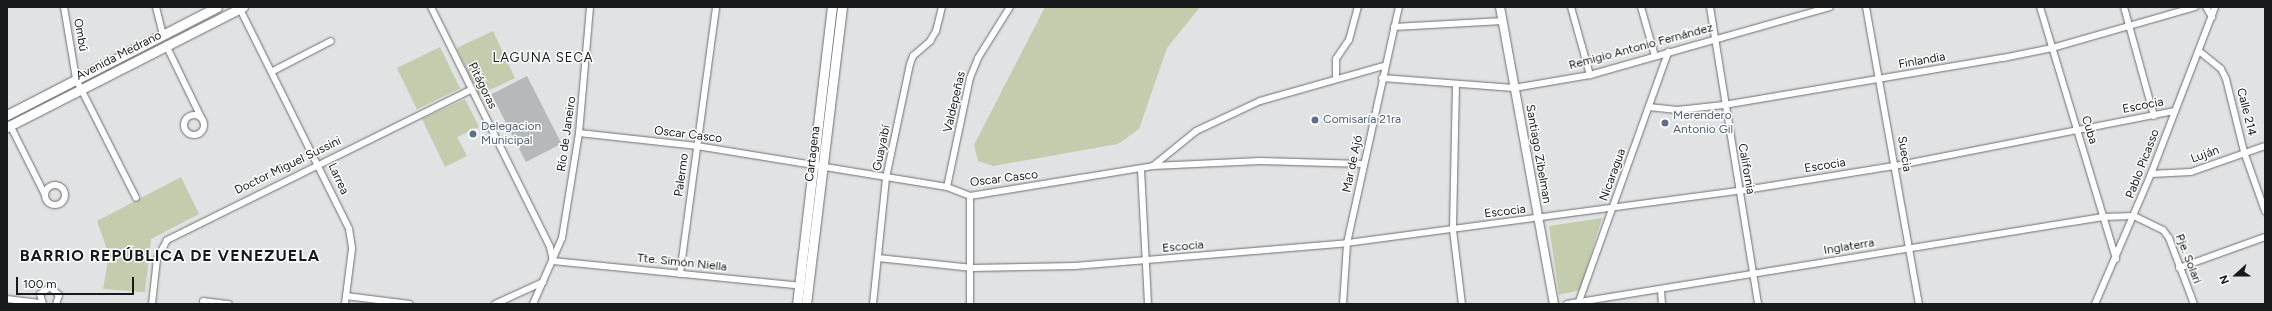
<!DOCTYPE html>
<html>
<head>
<meta charset="utf-8">
<style>
	body { margin:0 }
	#map { position:relative; width:2272px; height:311px; overflow:hidden; background:#e0e2e4; font-family:Figtree,sans-serif }
	div>[style] { position:absolute }
	[style*='--x'] { left:calc(var(--x)*1px); top:calc(var(--y)*1px); width:calc(var(--w)*1px); rotate:calc(var(--a)*1deg) }
	.green>* { inset:0; background:#c3ccac; transform-origin:0 0 }
	.building>* { inset:0; background:#b7b8ba; transform-origin:0 0 }
	.roads { filter:drop-shadow(0 0 1px #6e6f72) drop-shadow(0 0 1px #6e6f72) }
	.minor>* { height:6px; margin:-3px; padding:0 3px; transform-origin:3px; border-radius:3px; background:#fff }
	.minor>.ring { margin:-3px; padding:0; box-sizing:content-box; background:none; border:6px solid #fff; border-radius:50% }
	.tertiary>* { height:8px; margin:-4px; padding:0 4px; transform-origin:4px; border-radius:4px; background:#fff }
	.secondary>* { height:9px; margin:-4.5px; padding:0 4.5px; transform-origin:4.5px; border-radius:4.5px; background:#fff }
	.dots>* { width:11px; height:11px; translate:-50% -50%; box-sizing:border-box; border:2px solid #fff; border-radius:50% }
	span { translate:-50% -50%; white-space:nowrap; text-align:center; line-height:1.15; -webkit-text-stroke:3px #fff; paint-order:stroke }
	.street-label { font-size:12px; color:#18191a }
	.service-label { font-size:12px; color:#4e5e75 }
	.left { translate:0 -50%; text-align:left }
	.neighbourhood-label { font-size:13px; color:#18191a; letter-spacing:1px }
	.district-label { font-size:16px; color:#18191a; font-weight:700; letter-spacing:1px }
	.frame { position:absolute; inset:0; border:8px solid #18191a; pointer-events:none }
	.north { position:absolute; left:2216px; top:255px; width:40px; height:40px; -webkit-text-stroke:3px #fff; paint-order:stroke; rotate:249deg; font-size:11px; font-weight:700; line-height:16px; text-align:center; color:#18191a }
	.north::after { content:''; display:block; margin:auto; width:14px; height:18px; background:#18191a; clip-path:polygon(50% 0,100% 100%,50% 72%,0 100%) }
	.scale { position:absolute; left:16px; top:277px; width:118px; height:18px; box-sizing:border-box; border:2px solid #18191a; border-top:0; padding-left:5px; font-size:12px; line-height:14px; white-space:nowrap; color:#18191a; -webkit-text-stroke:3px #fff; paint-order:stroke }
</style>
</head>
<body>
<div id="map">
	<div class="green">
		<i style="clip-path:polygon(1045px 7px,1200px 7px,1167px 48px,1139px 129px,1118px 144px,993px 166px,978px 161px,974px 145px)"></i>
		<i style="left:493px;top:31px;width:52px;height:40px;rotate:65deg"></i>
		<i style="left:440px;top:47px;width:46px;height:48px;rotate:64deg"></i>
		<i style="clip-path:polygon(465px 99px,479px 127px,457px 137px,467px 156px,445px 167px,422px 119px)"></i>
		<i style="clip-path:polygon(181px 177px,199px 214px,151px 239px,145px 292px,103px 289px,109px 255px,97px 221px)"></i>
		<i style="clip-path:polygon(1602px 218px,1580px 290px,1559px 295px,1549px 226px)"></i>
	</div>
	<div class="building">
		<i style="left:527px;top:76px;width:76px;height:40px;rotate:63deg"></i>
	</div>
	<div class="roads">
		<div class="minor">
			<i style="--x:64;--y:7;--w:73;--a:80.5"></i>
			<i style="--x:76;--y:79;--w:133;--a:63.2"></i>
			<i style="--x:156;--y:7;--w:29;--a:76"></i>
			<i style="--x:239;--y:7;--w:248;--a:63.6"></i>
			<i style="--x:349;--y:229;--w:20;--a:81"></i>
			<i style="--x:352;--y:249;--w:55;--a:97.3"></i>
			<i style="--x:431;--y:7;--w:268;--a:63.6"></i>
			<i style="--x:550;--y:247;--w:14;--a:78"></i>
			<i style="--x:1571;--y:7;--w:71;--a:74.4"></i>
			<i style="--x:1641;--y:7;--w:51;--a:74.1"></i>
			<i style="--x:1710;--y:7;--w:301;--a:80.8"></i>
			<i style="--x:1866;--y:7;--w:302;--a:79.9"></i>
			<i style="--x:2040;--y:7;--w:263;--a:73.2"></i>
			<i style="--x:2124;--y:7;--w:113;--a:74.6"></i>
			<i style="--x:2206;--y:7;--w:12;--a:59"></i>
			<i style="--x:1394;--y:27;--w:109;--a:-3.2"></i>
			<i style="--x:166;--y:45;--w:82;--a:64.1"></i>
			<i style="--x:2199;--y:51;--w:28;--a:39"></i>
			<i style="--x:2221;--y:69;--w:11;--a:63"></i>
			<i style="--x:2226;--y:79;--w:75;--a:76.1"></i>
			<i style="--x:2244;--y:152;--w:63;--a:70.4"></i>
			<i style="--x:273;--y:71;--w:65;--a:-27.3"></i>
			<i style="--x:1382;--y:78;--w:132;--a:4.3"></i>
			<i style="--x:1514;--y:88;--w:77;--a:-9.7"></i>
			<i style="--x:1590;--y:75;--w:249;--a:-15.8"></i>
			<i style="--x:1336;--y:79;--w:20;--a:-90"></i>
			<i style="--x:1336;--y:59;--w:23;--a:-56"></i>
			<i style="--x:1349;--y:40;--w:34;--a:-75"></i>
			<i style="--x:1456;--y:84;--w:146;--a:91.2"></i>
			<i style="--x:1453;--y:230;--w:75;--a:83.1"></i>
			<i style="--x:1649;--y:107;--w:28;--a:6"></i>
			<i style="--x:1677;--y:110;--w:47;--a:-6.1"></i>
			<i style="--x:1724;--y:105;--w:283;--a:-9.6"></i>
			<i style="--x:2003;--y:58;--w:50;--a:-11.5"></i>
			<i style="--x:2052;--y:48;--w:149;--a:-16"></i>
			<i class="ring" style="left:184px;top:115px;width:14px;height:14px"></i>
			<i style="--x:10;--y:125;--w:78;--a:63.4"></i>
			<i style="--x:579;--y:133;--w:119;--a:6.3"></i>
			<i style="--x:697;--y:146;--w:118;--a:9.3"></i>
			<i style="--x:813;--y:165;--w:136;--a:9.3"></i>
			<i style="--x:947;--y:187;--w:25;--a:21"></i>
			<i style="--x:970;--y:196;--w:185;--a:-9.3"></i>
			<i style="--x:1153;--y:166;--w:107;--a:-2.7"></i>
			<i style="--x:1260;--y:161;--w:104;--a:1.7"></i>
			<i style="--x:1153;--y:166;--w:55;--a:-39.1"></i>
			<i style="--x:1196;--y:131;--w:71;--a:-25.1"></i>
			<i style="--x:1260;--y:101;--w:129;--a:-15.8"></i>
			<i style="--x:1141;--y:170;--w:134;--a:87"></i>
			<i style="--x:2151;--y:174;--w:40;--a:-2.9"></i>
			<i style="--x:2191;--y:172;--w:78;--a:-19.4"></i>
			<i class="ring" style="left:45px;top:185px;width:14px;height:14px"></i>
			<i style="--x:947;--y:187;--w:111;--a:-78.1"></i>
			<i style="--x:970;--y:78;--w:22;--a:-68"></i>
			<i style="--x:978;--y:58;--w:60;--a:-57.9"></i>
			<i style="--x:878;--y:258;--w:95;--a:6.1"></i>
			<i style="--x:972;--y:268;--w:103;--a:-1.1"></i>
			<i style="--x:1075;--y:266;--w:273;--a:-4.8"></i>
			<i style="--x:1347;--y:243;--w:395;--a:-7.6"></i>
			<i style="--x:1739;--y:191;--w:157;--a:-9.2"></i>
			<i style="--x:1894;--y:166;--w:286;--a:-11.1"></i>
			<i style="--x:553;--y:261;--w:250;--a:5.7"></i>
			<i style="--x:2179;--y:268;--w:91;--a:-19.8"></i>
			<i style="--x:680;--y:274;--w:269;--a:-82.3"></i>
			<i style="--x:1661;--y:290;--w:14;--a:86"></i>
			<i style="--x:346;--y:296;--w:64;--a:7.1"></i>
			<i style="--x:7;--y:299;--w:35;--a:7"></i>
			<i style="--x:203;--y:301;--w:26;--a:7"></i>
			<i style="--x:43;--y:304;--w:10;--a:-107"></i>
			<i style="--x:40;--y:294;--w:12;--a:-35"></i>
			<i style="--x:50;--y:287;--w:12;--a:42"></i>
			<i style="--x:59;--y:295;--w:9;--a:108"></i>
			<i style="--x:152;--y:304;--w:45;--a:-83.7"></i>
			<i style="--x:157;--y:259;--w:21;--a:-62"></i>
			<i style="--x:167;--y:240;--w:340;--a:-26.3"></i>
			<i style="--x:495;--y:304;--w:53;--a:-24.6"></i>
			<i style="--x:533;--y:304;--w:72;--a:-66.3"></i>
			<i style="--x:562;--y:238;--w:106;--a:-80.8"></i>
			<i style="--x:579;--y:133;--w:126;--a:-85"></i>
			<i style="--x:873;--y:304;--w:127;--a:-84.1"></i>
			<i style="--x:886;--y:178;--w:116;--a:-78.1"></i>
			<i style="--x:910;--y:64;--w:9;--a:-69"></i>
			<i style="--x:913;--y:56;--w:23;--a:-41"></i>
			<i style="--x:930;--y:41;--w:12;--a:-59"></i>
			<i style="--x:936;--y:31;--w:25;--a:-76"></i>
			<i style="--x:970;--y:304;--w:108;--a:-90"></i>
			<i style="--x:1343;--y:304;--w:61;--a:-86.2"></i>
			<i style="--x:1347;--y:243;--w:242;--a:-77.6"></i>
			<i style="--x:1567;--y:304;--w:543;--a:-9.22"></i>
			<i style="--x:2103;--y:217;--w:31;--a:-2"></i>
			<i style="--x:2134;--y:216;--w:32;--a:26"></i>
			<i style="--x:2163;--y:230;--w:10;--a:53"></i>
			<i style="--x:2169;--y:238;--w:71;--a:69.3"></i>
			<i style="--x:1578;--y:304;--w:268;--a:-70.3"></i>
			<i style="--x:2095;--y:304;--w:142;--a:-66.7"></i>
			<i style="--x:2151;--y:174;--w:179;--a:-69"></i>
		</div>
		<div class="tertiary">
			<i style="--x:1500;--y:7;--w:302;--a:79.7"></i>
		</div>
		<div class="secondary">
			<i style="--x:7;--y:115;--w:236;--a:-27.2"></i>
			<i style="--x:7;--y:127;--w:265;--a:-27"></i>
			<i style="--x:797;--y:304;--w:299;--a:-83.3"></i>
			<i style="--x:806;--y:304;--w:299;--a:-83.1"></i>
		</div>
	</div>
	<div class="dots">
		<i style="left:1315px;top:120px;background:#5c6f8a"></i>
		<i style="left:1665px;top:123px;background:#5c6f8a"></i>
		<i style="left:473px;top:134px;background:#5c6f8a"></i>
	</div>
	<div class="street-label">
		<span style="left:80px;top:35px;rotate:80deg">Ombú</span>
		<span style="left:1641px;top:47px;rotate:-15deg">Remigio Antonio Fernández</span>
		<span style="left:119px;top:56px;rotate:-27deg">Avenida Medrano</span>
		<span style="left:1922px;top:61px;rotate:-10deg">Finlandia</span>
		<span style="left:482px;top:86px;rotate:64deg">Pitágoras</span>
		<span style="left:955px;top:102px;rotate:-77deg">Valdepeñas</span>
		<span style="left:2143px;top:106px;rotate:-11deg">Escocia</span>
		<span style="left:2246px;top:112px;rotate:76deg">Calle 214</span>
		<span style="left:2089px;top:130px;rotate:73deg">Cuba</span>
		<span style="left:567px;top:134px;rotate:-82deg">Río de Janeiro</span>
		<span style="left:688px;top:135px;rotate:7deg">Oscar Casco</span>
		<span style="left:882px;top:148px;rotate:-78deg">Guayaibí</span>
		<span style="left:813px;top:154px;rotate:-83deg">Cartagena</span>
		<span style="left:1538px;top:154px;rotate:80deg">Santiago Zibelman</span>
		<span style="left:1904px;top:154px;rotate:81deg">Suecia</span>
		<span style="left:2205px;top:155px;rotate:-20deg">Luján</span>
		<span style="left:1353px;top:164px;rotate:-78deg">Mar de Ajó</span>
		<span style="left:2143px;top:164px;rotate:-69deg">Pablo Picasso</span>
		<span style="left:288px;top:166px;rotate:-26deg">Doctor Miguel Sussini</span>
		<span style="left:1825px;top:166px;rotate:-9deg">Escocia</span>
		<span style="left:1746px;top:169px;rotate:80deg">California</span>
		<span style="left:682px;top:175px;rotate:-82deg">Palermo</span>
		<span style="left:1613px;top:175px;rotate:-70deg">Nicaragua</span>
		<span style="left:338px;top:179px;rotate:65deg">Larrea</span>
		<span style="left:1004px;top:179px;rotate:-7deg">Oscar Casco</span>
		<span style="left:1505px;top:212px;rotate:-7deg">Escocia</span>
		<span style="left:1183px;top:247px;rotate:-5deg">Escocia</span>
		<span style="left:1849px;top:247px;rotate:-9deg">Inglaterra</span>
		<span style="left:2188px;top:259px;rotate:69deg">Pje. Solari</span>
		<span style="left:682px;top:263px;rotate:6deg">Tte. Simón Niella</span>
	</div>
	<div class="service-label">
		<span class="left" style="left:1673px;top:123px">Merendero<br>Antonio Gil</span>
		<span class="left" style="left:1323px;top:120px">Comisaría 21ra</span>
		<span class="left" style="left:481px;top:134px">Delegacion<br>Municipal</span>
	</div>
	<div class="neighbourhood-label">
		<span style="left:543px;top:58px">LAGUNA SECA</span>
	</div>
	<div class="district-label">
		<span style="left:170px;top:256px">BARRIO REPÚBLICA DE VENEZUELA</span>
	</div>
	<div class="frame"></div>
	<div class="north">N</div>
	<div class="scale">100 m</div>
</div>
</body>
</html>
